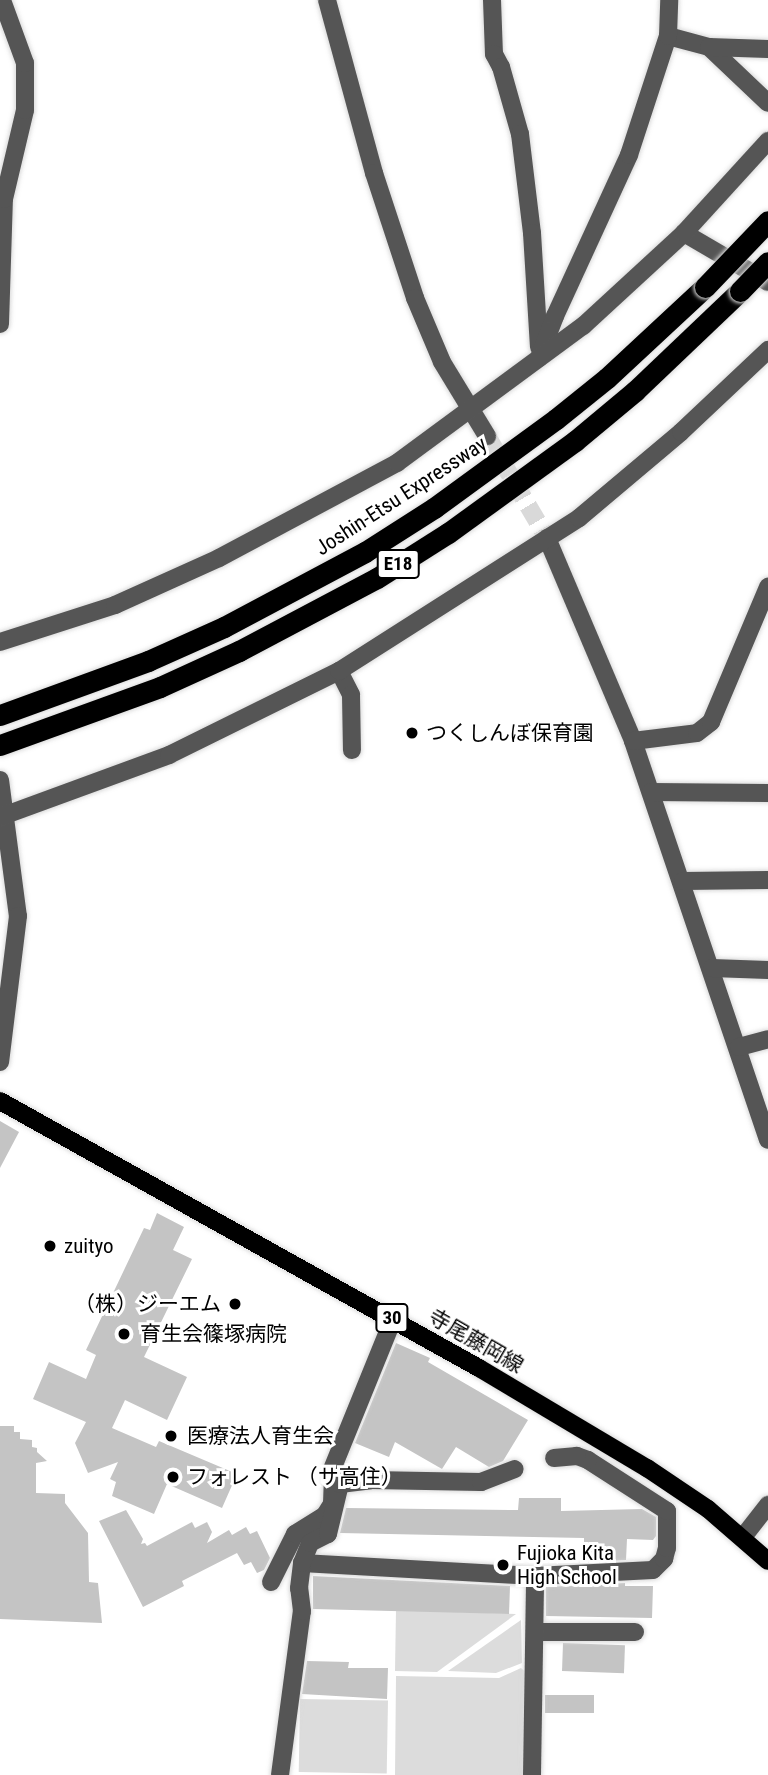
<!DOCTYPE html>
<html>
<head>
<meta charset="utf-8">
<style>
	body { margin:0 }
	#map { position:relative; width:768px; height:1775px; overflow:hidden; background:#fff; font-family:"Roboto Condensed","Noto Sans JP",sans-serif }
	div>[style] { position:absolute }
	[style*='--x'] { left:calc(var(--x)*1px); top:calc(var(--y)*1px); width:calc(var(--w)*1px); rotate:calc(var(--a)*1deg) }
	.green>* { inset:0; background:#dcdcdc; transform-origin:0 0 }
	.building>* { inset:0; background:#c4c4c4; transform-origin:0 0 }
	.minor-tunnel>* { height:18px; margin-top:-9px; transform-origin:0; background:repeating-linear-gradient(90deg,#d9d9d9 0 18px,transparent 0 27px) }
	.roads { filter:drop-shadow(0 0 2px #dbdbdb) drop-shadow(0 0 2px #dbdbdb) }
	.minor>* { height:18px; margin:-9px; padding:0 9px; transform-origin:9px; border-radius:9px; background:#555 }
	.major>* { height:18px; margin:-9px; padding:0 9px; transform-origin:9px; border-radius:9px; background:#000 }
	.highway>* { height:21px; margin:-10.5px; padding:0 10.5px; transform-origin:10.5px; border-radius:10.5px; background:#000 }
	.bridges { filter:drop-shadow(0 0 2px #dbdbdb) drop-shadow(0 0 2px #dbdbdb) }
	.highway-bridge>* { height:21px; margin:-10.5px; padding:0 10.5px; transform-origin:10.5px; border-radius:10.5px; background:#000 }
	.dots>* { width:19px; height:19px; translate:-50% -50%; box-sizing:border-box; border:4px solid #fff; border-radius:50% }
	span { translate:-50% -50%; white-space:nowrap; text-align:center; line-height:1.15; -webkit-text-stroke:6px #fff; paint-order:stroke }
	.shield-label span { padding:2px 5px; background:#fff; border:2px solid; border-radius:5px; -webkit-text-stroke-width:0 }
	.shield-label { font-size:19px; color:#000; font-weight:700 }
	.street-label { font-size:21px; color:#000 }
	.poi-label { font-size:21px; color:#000 }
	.left { translate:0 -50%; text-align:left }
	.right { translate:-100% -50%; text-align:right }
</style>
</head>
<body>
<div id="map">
	<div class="green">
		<i style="clip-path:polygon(396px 1610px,516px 1614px,437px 1672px,395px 1671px)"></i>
		<i style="clip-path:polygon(521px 1620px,522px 1663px,496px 1673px,448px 1671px)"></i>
		<i style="clip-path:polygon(521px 1668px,532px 1678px,531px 1775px,395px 1775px,396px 1676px,499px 1678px)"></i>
		<i style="left:300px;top:1699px;width:88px;height:73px;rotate:1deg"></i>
	</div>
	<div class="building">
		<i style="clip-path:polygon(0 1121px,19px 1132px,0 1168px)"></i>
		<i style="clip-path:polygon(157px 1213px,184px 1227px,173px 1250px,192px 1259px,144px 1357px,187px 1377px,167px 1420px,125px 1400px,112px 1428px,156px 1447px,159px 1441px,237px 1474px,222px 1508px,167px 1484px,154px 1514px,112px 1496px,116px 1482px,110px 1479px,118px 1462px,88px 1473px,75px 1443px,86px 1422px,33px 1399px,49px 1362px,86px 1379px,96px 1355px,86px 1350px,144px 1228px,150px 1230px)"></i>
		<i style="clip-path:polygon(396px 1343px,430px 1358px,428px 1362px,528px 1420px,503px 1461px,489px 1467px,456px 1447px,442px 1469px,395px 1442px,389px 1457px,355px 1443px)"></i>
		<i style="clip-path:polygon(0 1426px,14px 1426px,14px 1432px,20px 1432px,20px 1439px,32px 1440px,32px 1447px,37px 1448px,37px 1452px,47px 1461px,36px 1463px,36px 1493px,65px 1494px,65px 1503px,88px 1533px,89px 1582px,98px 1583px,102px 1623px,0 1619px)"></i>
		<i style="clip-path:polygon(519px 1498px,561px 1498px,561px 1511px,642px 1509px,656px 1517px,656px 1536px,653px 1540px,627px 1539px,626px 1560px,584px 1562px,584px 1538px,340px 1533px,346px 1508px,518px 1510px)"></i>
		<i style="clip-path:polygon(126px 1510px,143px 1539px,141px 1544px,145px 1543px,147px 1546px,192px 1522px,195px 1528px,207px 1522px,212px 1532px,207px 1543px,229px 1530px,232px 1535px,246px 1527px,250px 1534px,257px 1531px,270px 1558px,264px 1570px,257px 1573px,251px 1562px,244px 1565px,237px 1553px,182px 1581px,184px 1586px,143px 1607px,99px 1521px)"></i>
		<i style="clip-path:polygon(313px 1576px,510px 1586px,509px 1614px,313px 1609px)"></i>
		<i style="clip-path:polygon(625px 1583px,625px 1586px,653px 1586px,652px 1618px,546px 1616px,546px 1587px)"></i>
		<i style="left:563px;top:1643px;width:62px;height:28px;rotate:2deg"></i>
		<i style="clip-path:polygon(307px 1661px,349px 1662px,348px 1668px,388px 1668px,387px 1699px,302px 1694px)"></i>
		<i style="left:545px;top:1695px;width:49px;height:18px"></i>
	</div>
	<div class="minor-tunnel">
		<i style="--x:487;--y:436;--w:118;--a:59.5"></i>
	</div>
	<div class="roads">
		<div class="minor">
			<i style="--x:327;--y:0;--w:179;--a:74.8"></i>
			<i style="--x:374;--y:173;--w:132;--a:71.8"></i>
			<i style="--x:415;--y:298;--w:69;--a:67.1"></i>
			<i style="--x:442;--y:362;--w:87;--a:58.7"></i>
			<i style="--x:492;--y:0;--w:54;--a:87.9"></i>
			<i style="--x:494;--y:54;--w:15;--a:62"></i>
			<i style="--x:501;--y:67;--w:70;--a:74.2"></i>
			<i style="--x:520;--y:134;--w:100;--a:83.1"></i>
			<i style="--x:532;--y:233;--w:114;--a:86.5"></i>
			<i style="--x:668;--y:36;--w:42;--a:15"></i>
			<i style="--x:709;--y:47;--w:81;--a:43.5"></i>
			<i style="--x:709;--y:47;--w:59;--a:1.9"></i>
			<i style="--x:684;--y:233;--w:97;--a:30.3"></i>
			<i style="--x:0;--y:324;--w:125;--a:-88.2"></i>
			<i style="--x:4;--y:199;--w:91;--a:-76.7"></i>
			<i style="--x:25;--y:110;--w:47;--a:-90"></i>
			<i style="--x:25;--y:63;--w:67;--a:-110.1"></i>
			<i style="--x:539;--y:358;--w:45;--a:-69.1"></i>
			<i style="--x:555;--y:316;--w:177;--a:-65.3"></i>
			<i style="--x:629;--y:155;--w:125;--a:-71.9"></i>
			<i style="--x:668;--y:36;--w:36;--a:-88"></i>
			<i style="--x:547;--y:538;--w:220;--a:67"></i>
			<i style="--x:633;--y:741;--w:421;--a:71.3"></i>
			<i style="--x:0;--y:642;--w:121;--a:-17.8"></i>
			<i style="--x:115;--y:605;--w:114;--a:-24.3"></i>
			<i style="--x:219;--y:558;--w:202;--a:-28.1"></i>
			<i style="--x:397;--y:463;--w:231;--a:-36.4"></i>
			<i style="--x:583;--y:326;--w:137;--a:-42.6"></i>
			<i style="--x:684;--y:233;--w:125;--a:-47.6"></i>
			<i style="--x:339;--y:671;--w:27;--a:63"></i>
			<i style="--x:351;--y:695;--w:55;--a:89"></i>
			<i style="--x:633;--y:741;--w:64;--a:-7.1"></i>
			<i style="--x:697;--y:733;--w:18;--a:-38"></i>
			<i style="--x:711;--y:722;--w:147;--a:-67.1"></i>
			<i style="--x:0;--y:780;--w:137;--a:82.5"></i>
			<i style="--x:18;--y:916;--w:147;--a:97"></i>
			<i style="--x:651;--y:792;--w:117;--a:0.5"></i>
			<i style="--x:0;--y:817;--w:180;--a:-20.1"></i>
			<i style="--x:169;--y:755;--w:190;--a:-26.3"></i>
			<i style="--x:339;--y:671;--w:285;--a:-32.5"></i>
			<i style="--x:579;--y:518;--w:133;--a:-40.1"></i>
			<i style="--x:681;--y:432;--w:120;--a:-43.3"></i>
			<i style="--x:683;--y:881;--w:85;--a:-0.7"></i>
			<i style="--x:712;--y:968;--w:56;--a:2"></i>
			<i style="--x:739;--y:1047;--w:30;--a:-15"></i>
			<i style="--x:743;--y:1537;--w:41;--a:-52"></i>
			<i style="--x:302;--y:1563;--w:233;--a:3.2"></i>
			<i style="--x:535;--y:1576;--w:118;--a:-2.9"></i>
			<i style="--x:653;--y:1570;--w:16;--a:-45"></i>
			<i style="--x:664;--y:1559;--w:11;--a:-75"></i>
			<i style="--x:667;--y:1548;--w:37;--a:-90"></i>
			<i style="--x:667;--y:1511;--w:94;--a:-147.2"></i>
			<i style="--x:588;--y:1460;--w:12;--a:-160"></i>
			<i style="--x:577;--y:1456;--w:23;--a:175"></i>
			<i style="--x:271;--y:1582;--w:54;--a:-63.4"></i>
			<i style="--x:295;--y:1534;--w:36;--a:-32"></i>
			<i style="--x:325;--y:1515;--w:13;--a:-58"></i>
			<i style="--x:332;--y:1504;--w:37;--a:-88"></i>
			<i style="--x:333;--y:1467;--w:160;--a:-67.9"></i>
			<i style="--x:535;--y:1632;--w:100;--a:0"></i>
			<i style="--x:280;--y:1775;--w:165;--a:-82.4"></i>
			<i style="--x:302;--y:1611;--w:23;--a:-97"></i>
			<i style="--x:299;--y:1588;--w:25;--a:-83"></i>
			<i style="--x:302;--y:1563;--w:22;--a:-68"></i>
			<i style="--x:310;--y:1543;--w:20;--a:-27"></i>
			<i style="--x:328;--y:1534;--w:51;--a:-76.5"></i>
			<i style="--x:340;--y:1484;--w:31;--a:-7"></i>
			<i style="--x:371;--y:1480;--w:110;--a:1"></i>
			<i style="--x:481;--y:1482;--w:36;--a:-21"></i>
			<i style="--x:532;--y:1775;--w:199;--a:-89.1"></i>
		</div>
		<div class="major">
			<i style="--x:0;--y:1101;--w:548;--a:29.14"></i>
			<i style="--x:479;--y:1368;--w:196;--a:30.8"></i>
			<i style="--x:647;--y:1468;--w:73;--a:33.9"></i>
			<i style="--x:708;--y:1509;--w:79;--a:40.9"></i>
		</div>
		<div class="highway">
			<i style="--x:0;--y:715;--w:158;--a:-20"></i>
			<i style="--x:148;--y:661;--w:83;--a:-24.1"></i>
			<i style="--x:224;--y:627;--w:160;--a:-28"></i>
			<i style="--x:365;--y:552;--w:82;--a:-32.5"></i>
			<i style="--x:434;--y:508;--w:151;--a:-36.1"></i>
			<i style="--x:556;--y:419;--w:65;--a:-38.8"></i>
			<i style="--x:607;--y:378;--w:134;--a:-42.9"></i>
			<i style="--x:0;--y:745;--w:170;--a:-19.9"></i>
			<i style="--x:160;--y:687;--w:87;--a:-24.5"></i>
			<i style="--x:239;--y:651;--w:156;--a:-27.9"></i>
			<i style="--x:377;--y:578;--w:84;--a:-32.4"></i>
			<i style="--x:448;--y:533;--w:157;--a:-35.9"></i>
			<i style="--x:575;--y:441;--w:78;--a:-39.8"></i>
			<i style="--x:635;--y:391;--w:145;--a:-43.6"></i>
		</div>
	</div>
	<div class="bridges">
		<div class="highway-bridge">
			<i style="--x:705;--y:287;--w:91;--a:-46.3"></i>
			<i style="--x:740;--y:291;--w:40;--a:-46"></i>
		</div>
	</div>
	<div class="dots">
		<i style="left:412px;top:733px;background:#000"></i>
		<i style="left:50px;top:1246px;background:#000"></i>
		<i style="left:235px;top:1304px;background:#000"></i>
		<i style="left:124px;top:1334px;background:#000"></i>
		<i style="left:171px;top:1436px;background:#000"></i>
		<i style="left:173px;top:1477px;background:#000"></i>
		<i style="left:503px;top:1565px;background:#000"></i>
	</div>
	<div class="shield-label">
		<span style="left:398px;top:564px">E18</span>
		<span style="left:392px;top:1318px">30</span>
	</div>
	<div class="street-label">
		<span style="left:401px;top:496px;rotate:-33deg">Joshin-Etsu Expressway</span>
		<span style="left:476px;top:1341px;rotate:30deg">寺尾藤岡線</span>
	</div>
	<div class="poi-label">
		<span class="left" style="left:426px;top:733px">つくしんぼ保育園</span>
		<span class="left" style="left:64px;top:1246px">zuityo</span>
		<span class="right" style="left:221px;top:1304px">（株）ジーエム</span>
		<span class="left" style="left:140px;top:1334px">育生会篠塚病院</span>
		<span class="left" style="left:187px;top:1436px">医療法人育生会</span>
		<span class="left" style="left:187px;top:1477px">フォレスト （サ高住）</span>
		<span class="left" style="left:517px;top:1565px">Fujioka Kita<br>High School</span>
	</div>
</div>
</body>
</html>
